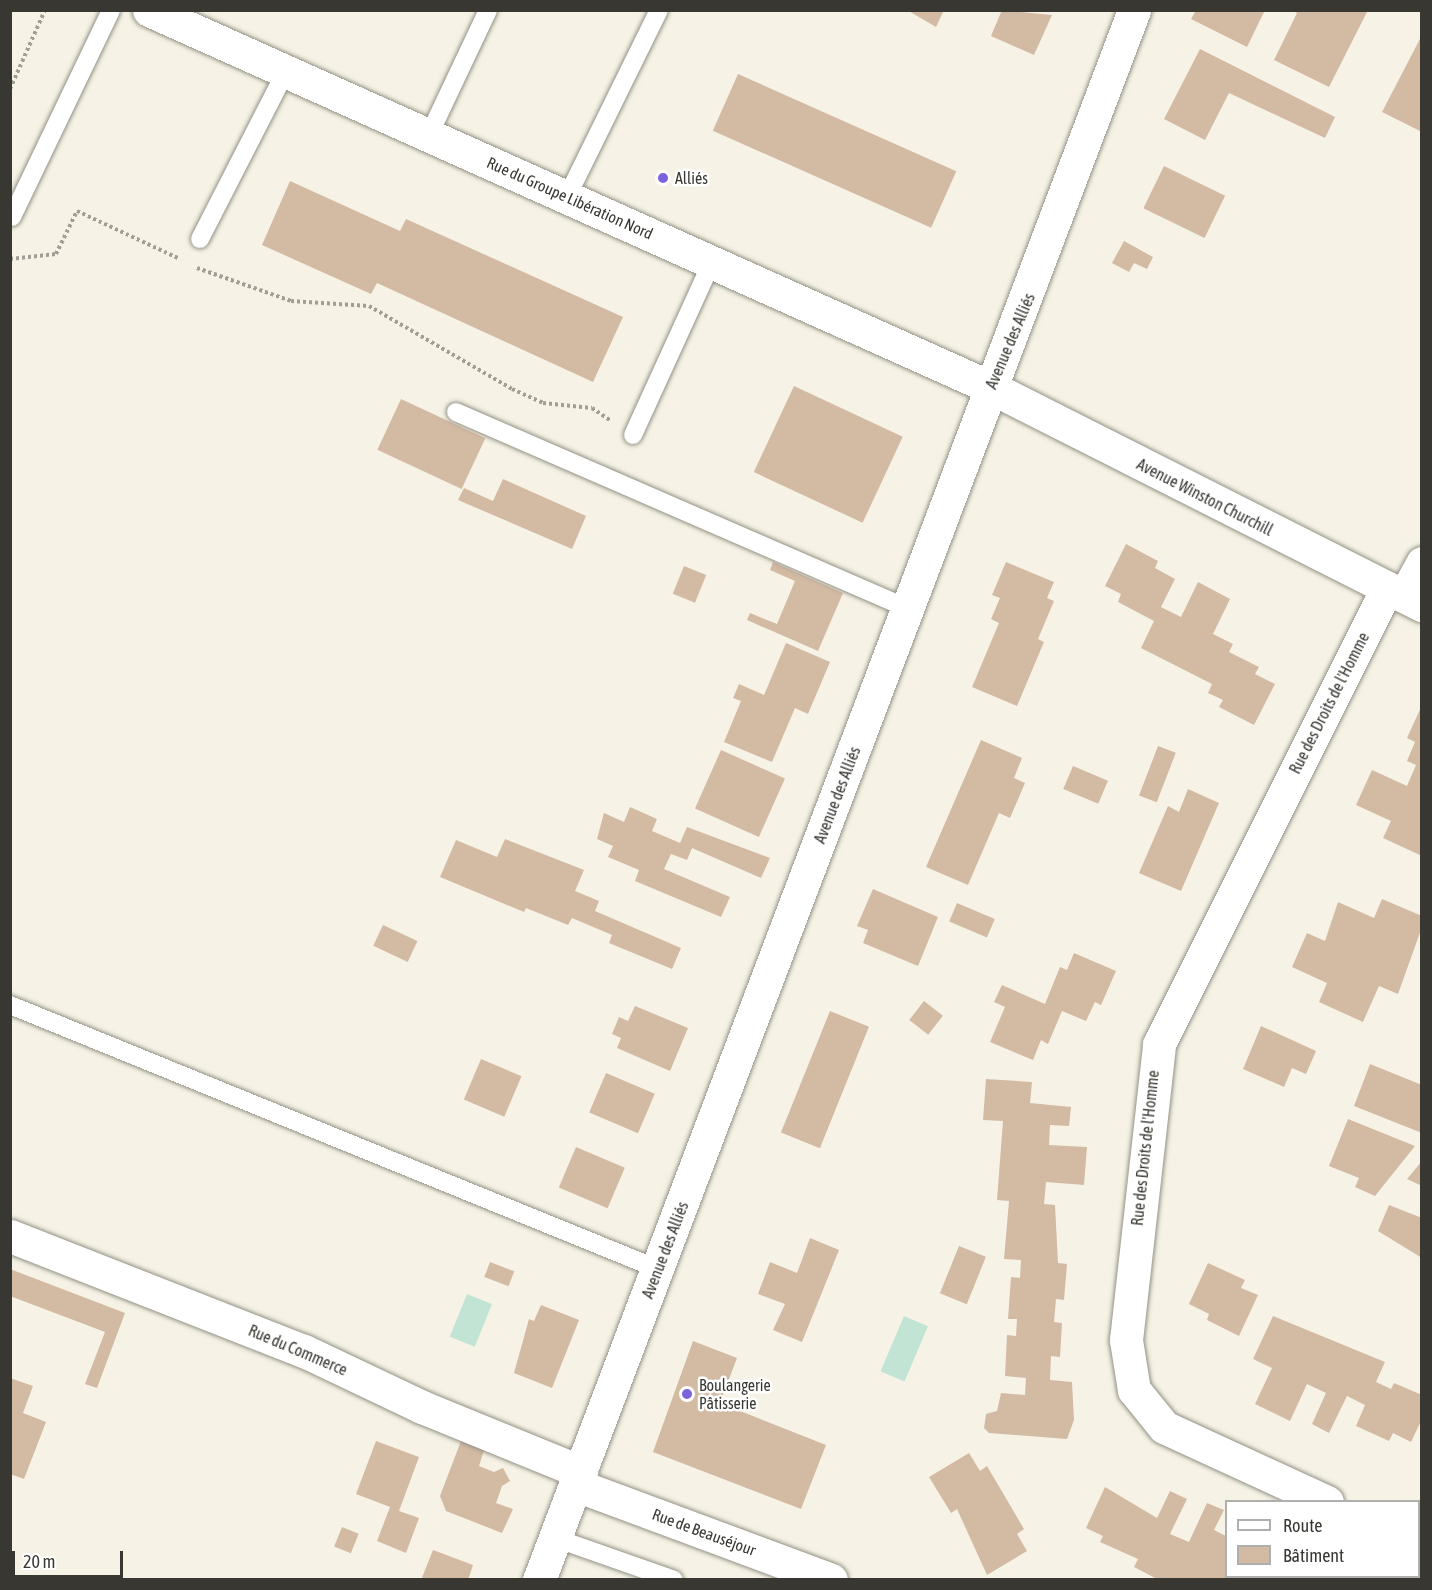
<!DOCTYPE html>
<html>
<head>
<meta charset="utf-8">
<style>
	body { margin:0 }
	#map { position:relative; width:1432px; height:1590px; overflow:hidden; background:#f6f3e6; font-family:"Asap Condensed",sans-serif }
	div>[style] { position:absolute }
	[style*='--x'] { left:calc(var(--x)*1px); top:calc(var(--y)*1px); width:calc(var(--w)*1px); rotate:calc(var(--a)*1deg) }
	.water>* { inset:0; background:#c1e4d5; transform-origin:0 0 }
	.building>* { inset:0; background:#d3baa3; transform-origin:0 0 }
	.path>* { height:4px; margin-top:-2px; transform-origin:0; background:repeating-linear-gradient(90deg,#a19f95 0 3px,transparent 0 6px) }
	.roads { filter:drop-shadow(0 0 2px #939185) drop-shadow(0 0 2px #939185) }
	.service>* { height:18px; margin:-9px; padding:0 9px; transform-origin:9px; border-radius:9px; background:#fff }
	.minor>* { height:33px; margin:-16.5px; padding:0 16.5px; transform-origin:16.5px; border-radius:16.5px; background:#fff }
	.tertiary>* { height:33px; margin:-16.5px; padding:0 16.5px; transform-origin:16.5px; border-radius:16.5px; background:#fff }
	.dots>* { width:16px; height:16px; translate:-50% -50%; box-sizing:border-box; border:3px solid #fff; border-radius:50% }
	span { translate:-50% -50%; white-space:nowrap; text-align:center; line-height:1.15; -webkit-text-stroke:5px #fff; paint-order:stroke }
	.poi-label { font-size:16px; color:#383732 }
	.left { translate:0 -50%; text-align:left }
	.street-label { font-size:16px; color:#383732 }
	.frame { position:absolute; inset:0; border:12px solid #383732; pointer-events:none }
	.legend { position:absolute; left:1225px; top:1500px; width:195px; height:78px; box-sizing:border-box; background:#fff; border:2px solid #afafad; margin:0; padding:8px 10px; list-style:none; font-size:18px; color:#383732 }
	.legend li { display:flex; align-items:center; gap:12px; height:30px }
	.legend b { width:30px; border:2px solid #afafad }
	.scale { position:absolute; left:12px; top:1551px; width:111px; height:27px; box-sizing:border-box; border:3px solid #383732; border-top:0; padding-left:8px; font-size:18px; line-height:21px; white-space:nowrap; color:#383732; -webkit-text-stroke:4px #fff; paint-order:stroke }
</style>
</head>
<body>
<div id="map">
	<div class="water">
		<i style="left:467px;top:1294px;width:27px;height:46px;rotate:22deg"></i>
		<i style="left:904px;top:1316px;width:26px;height:60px;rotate:23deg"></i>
	</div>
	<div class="building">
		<i style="clip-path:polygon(907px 10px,944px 10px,936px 27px)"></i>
		<i style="clip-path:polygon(1002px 10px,1052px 15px,1034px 55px,991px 36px)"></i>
		<i style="clip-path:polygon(1196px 10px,1265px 10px,1247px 47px,1191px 19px)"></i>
		<i style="clip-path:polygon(1292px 10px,1367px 12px,1329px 87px,1274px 60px,1297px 13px)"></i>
		<i style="clip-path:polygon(1422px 35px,1422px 132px,1382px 112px)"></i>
		<i style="clip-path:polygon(1200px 49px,1335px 117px,1325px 138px,1229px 93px,1205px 140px,1164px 119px)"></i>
		<i style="left:738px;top:74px;width:239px;height:62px;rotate:24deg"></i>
		<i style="left:1164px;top:166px;width:68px;height:47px;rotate:26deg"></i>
		<i style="clip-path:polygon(290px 181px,400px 231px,406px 219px,623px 317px,593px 382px,377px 283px,371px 294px,262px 245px)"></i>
		<i style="clip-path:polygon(1124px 241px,1153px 257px,1147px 269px,1134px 263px,1129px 272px,1112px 263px)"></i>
		<i style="left:794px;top:386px;width:120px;height:95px;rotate:25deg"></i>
		<i style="left:401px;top:399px;width:93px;height:56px;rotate:25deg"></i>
		<i style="clip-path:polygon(503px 479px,586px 516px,572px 549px,458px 500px,464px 488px,493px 501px)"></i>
		<i style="clip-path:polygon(1126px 544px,1158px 561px,1155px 568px,1175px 579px,1161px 607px,1181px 617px,1198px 582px,1230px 599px,1213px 634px,1233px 644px,1229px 652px,1259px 667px,1255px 674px,1275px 684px,1254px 725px,1219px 707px,1223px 700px,1208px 693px,1212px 684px,1141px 648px,1154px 621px,1118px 602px,1121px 594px,1105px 586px)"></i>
		<i style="clip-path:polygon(773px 562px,843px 593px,818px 651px,747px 620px,750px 613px,777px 624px,795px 581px,770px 570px)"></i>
		<i style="clip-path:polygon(1006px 562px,1054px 582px,1047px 598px,1054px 601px,1038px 639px,1044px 642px,1017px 706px,972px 687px,999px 623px,991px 619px,1000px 598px,992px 595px)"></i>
		<i style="left:684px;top:566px;width:24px;height:30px;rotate:22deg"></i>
		<i style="clip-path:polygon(786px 643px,830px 662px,808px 714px,795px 708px,772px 762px,724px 742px,741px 701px,733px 698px,739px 684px,764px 695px)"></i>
		<i style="clip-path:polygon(1422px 705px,1422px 856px,1383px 838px,1391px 821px,1356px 805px,1372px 770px,1407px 786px,1416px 765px,1407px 761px,1415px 742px,1407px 738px)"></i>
		<i style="clip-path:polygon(981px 740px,1022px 758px,1014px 778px,1025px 783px,1010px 818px,999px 813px,968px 885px,926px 867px)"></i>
		<i style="left:1158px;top:746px;width:19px;height:53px;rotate:21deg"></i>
		<i style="left:721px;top:750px;width:70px;height:64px;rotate:24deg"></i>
		<i style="left:1073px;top:766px;width:38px;height:25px;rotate:23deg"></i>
		<i style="clip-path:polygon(1188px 789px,1219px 803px,1181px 891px,1139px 873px,1168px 806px,1179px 812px)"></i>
		<i style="clip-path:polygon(630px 807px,657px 819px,652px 831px,680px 843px,687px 827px,770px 858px,761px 878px,692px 848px,687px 860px,671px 854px,664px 869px,730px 897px,721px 917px,635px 881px,639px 870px,608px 857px,613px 846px,597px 839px,604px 813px,624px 822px)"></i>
		<i style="clip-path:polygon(505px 839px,584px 870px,575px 891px,599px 901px,595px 911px,681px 948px,672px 969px,609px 943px,612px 935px,572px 918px,568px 925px,526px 908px,524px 912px,440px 877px,456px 840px,497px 857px)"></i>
		<i style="clip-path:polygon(873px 889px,938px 917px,918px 966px,863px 943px,868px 930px,857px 926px)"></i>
		<i style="clip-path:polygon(1382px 899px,1422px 916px,1422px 927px,1398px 994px,1379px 986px,1363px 1022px,1319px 1002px,1327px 983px,1292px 967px,1307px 933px,1325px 941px,1338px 902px,1374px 918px)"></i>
		<i style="left:957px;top:903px;width:41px;height:20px;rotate:23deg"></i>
		<i style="left:383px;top:925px;width:38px;height:23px;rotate:25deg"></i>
		<i style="clip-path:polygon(1074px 953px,1116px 971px,1101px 1005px,1095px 1002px,1086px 1021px,1062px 1011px,1048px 1044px,1041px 1040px,1033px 1060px,990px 1042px,1005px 1007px,994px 1002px,1002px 985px,1045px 1004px,1060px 967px,1067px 970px)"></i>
		<i style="left:924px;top:1001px;width:24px;height:24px;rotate:38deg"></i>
		<i style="clip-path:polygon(635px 1006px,688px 1028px,670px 1071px,617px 1048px,621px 1038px,612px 1034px,619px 1017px,628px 1021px)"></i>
		<i style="left:830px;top:1011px;width:42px;height:131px;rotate:22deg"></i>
		<i style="clip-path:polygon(1261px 1026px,1316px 1051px,1306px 1074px,1292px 1068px,1284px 1087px,1243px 1069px)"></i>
		<i style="left:481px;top:1059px;width:44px;height:44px;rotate:23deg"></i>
		<i style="clip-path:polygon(1370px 1064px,1422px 1085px,1422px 1133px,1354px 1106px)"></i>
		<i style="left:606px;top:1073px;width:53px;height:43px;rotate:23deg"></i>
		<i style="clip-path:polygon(986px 1079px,1032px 1082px,1030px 1103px,1071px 1107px,1069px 1126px,1050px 1125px,1049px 1145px,1087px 1147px,1084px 1185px,1046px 1182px,1044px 1204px,1055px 1205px,1058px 1263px,1067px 1264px,1064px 1300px,1056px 1299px,1054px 1322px,1062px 1323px,1060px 1357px,1051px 1356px,1050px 1380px,1072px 1382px,1074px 1420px,1067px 1439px,989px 1433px,984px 1428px,986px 1414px,997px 1411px,1001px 1393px,1025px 1395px,1026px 1378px,1005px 1376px,1007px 1335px,1016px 1336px,1017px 1319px,1008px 1319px,1011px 1277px,1020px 1278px,1021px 1260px,1004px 1259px,1009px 1201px,997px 1200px,1003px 1121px,983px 1120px)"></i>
		<i style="clip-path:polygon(1348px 1119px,1415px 1146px,1375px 1196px,1355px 1187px,1359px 1178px,1329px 1166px)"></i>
		<i style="left:576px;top:1147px;width:53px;height:44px;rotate:23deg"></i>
		<i style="clip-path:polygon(1422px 1161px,1422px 1186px,1407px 1179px)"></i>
		<i style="clip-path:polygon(1389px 1205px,1422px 1218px,1422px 1258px,1378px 1231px)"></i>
		<i style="clip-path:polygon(810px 1238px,839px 1250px,802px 1342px,773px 1330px,785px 1304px,758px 1294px,770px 1262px,797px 1273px)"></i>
		<i style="left:959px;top:1246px;width:29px;height:51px;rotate:22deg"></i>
		<i style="left:490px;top:1262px;width:26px;height:16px;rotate:21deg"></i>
		<i style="clip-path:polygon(1208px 1263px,1245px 1280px,1241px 1288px,1258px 1295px,1239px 1336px,1207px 1320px,1209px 1314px,1189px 1304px)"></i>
		<i style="clip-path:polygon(10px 1269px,125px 1313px,97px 1388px,85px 1384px,105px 1332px,10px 1296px)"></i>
		<i style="clip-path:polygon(541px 1305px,579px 1320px,552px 1388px,514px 1373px,529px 1319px,534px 1321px)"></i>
		<i style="clip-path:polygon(1273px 1316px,1385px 1362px,1376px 1382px,1391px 1389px,1394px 1383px,1422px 1395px,1422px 1419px,1411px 1442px,1393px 1433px,1389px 1441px,1356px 1426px,1365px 1405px,1347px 1396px,1329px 1433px,1312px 1424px,1326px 1393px,1307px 1384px,1290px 1421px,1255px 1404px,1272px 1368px,1253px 1359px)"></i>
		<i style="clip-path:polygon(693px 1341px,737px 1358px,720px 1403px,826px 1445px,801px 1509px,653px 1452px)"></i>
		<i style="clip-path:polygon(10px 1378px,33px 1386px,23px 1413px,46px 1422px,24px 1479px,10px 1474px)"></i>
		<i style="clip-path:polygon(376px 1441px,419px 1457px,399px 1511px,419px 1518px,406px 1553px,377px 1541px,390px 1507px,356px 1494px)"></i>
		<i style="clip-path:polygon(461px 1441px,484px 1450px,479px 1466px,494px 1472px,503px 1468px,510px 1481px,502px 1486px,496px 1503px,513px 1509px,502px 1533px,446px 1511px,440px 1496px)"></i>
		<i style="clip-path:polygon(969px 1453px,980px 1471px,987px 1466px,1024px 1529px,1017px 1534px,1027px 1551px,987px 1575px,957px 1509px,951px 1513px,929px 1477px)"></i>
		<i style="clip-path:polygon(1105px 1487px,1157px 1518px,1170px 1491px,1187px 1499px,1170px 1534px,1189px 1542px,1207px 1503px,1224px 1510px,1214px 1530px,1226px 1536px,1226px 1576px,1284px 1580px,1159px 1580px,1134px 1567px,1138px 1559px,1100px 1542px,1103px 1536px,1086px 1528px)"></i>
		<i style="left:342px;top:1527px;width:18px;height:21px;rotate:22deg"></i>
		<i style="clip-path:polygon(433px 1550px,473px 1565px,468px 1580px,421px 1580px)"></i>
	</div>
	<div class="path">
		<i style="--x:10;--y:89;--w:86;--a:-66.1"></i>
		<i style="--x:10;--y:259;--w:46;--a:-6.2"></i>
		<i style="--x:56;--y:254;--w:48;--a:-64"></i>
		<i style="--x:77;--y:211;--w:114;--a:25"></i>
		<i style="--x:197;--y:268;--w:100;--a:19.3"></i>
		<i style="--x:291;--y:301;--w:78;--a:3.7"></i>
		<i style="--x:369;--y:306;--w:165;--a:30.1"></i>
		<i style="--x:512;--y:389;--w:34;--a:24"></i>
		<i style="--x:543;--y:403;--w:49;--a:5.8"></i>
		<i style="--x:592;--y:408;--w:22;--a:34"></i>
	</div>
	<div class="roads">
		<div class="service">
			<i style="--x:429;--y:135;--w:138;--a:-64.7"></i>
			<i style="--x:567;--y:197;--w:208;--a:-63.8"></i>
			<i style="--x:12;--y:217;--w:229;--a:-64.4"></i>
			<i style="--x:200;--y:239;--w:189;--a:-62.9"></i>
			<i style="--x:456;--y:412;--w:492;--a:23.5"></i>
			<i style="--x:633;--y:435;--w:190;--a:-65.5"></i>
			<i style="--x:10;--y:1005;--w:700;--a:22.17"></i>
			<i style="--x:555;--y:1538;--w:126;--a:19.4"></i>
		</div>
		<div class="minor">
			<i style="--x:149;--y:10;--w:922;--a:24.15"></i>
			<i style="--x:990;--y:387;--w:484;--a:26.8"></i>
			<i style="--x:1404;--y:596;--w:38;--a:-61"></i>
			<i style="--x:10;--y:1236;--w:316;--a:21.4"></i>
			<i style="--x:304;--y:1351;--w:131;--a:25.4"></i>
			<i style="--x:422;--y:1407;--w:172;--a:22.2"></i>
			<i style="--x:576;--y:1485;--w:272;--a:20.4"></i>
			<i style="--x:1327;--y:1502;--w:179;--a:-155.3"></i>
			<i style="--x:1164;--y:1427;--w:48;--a:-129"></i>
			<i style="--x:1134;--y:1390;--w:51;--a:-99.1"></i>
			<i style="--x:1126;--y:1340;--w:298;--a:-83.6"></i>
			<i style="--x:1159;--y:1044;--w:510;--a:-63.43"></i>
			<i style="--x:1418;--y:1544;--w:4;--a:14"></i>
		</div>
		<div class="tertiary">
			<i style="--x:539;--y:1580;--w:1679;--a:-69.24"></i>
		</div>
	</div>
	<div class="dots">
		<i style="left:663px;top:178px;background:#7c62dd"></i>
		<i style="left:687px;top:1394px;background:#7c62dd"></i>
	</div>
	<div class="poi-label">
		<span class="left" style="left:675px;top:178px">Alliés</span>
		<span class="left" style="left:699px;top:1394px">Boulangerie<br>Pâtisserie</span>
	</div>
	<div class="street-label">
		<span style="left:570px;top:198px;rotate:24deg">Rue du Groupe Libération Nord</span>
		<span style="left:1010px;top:341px;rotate:-67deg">Avenue des Alliés</span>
		<span style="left:1205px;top:497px;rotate:27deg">Avenue Winston Churchill</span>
		<span style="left:1329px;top:703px;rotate:-63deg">Rue des Droits de l'Homme</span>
		<span style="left:837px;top:795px;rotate:-69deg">Avenue des Alliés</span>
		<span style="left:1145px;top:1148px;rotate:-84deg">Rue des Droits de l'Homme</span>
		<span style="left:665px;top:1250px;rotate:-69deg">Avenue des Alliés</span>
		<span style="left:298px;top:1350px;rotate:23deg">Rue du Commerce</span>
		<span style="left:704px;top:1532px;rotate:20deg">Rue de Beauséjour</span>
	</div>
	<div class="frame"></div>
	<ul class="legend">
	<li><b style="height:8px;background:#fff"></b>Route</li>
	<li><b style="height:16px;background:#d3baa3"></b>Bâtiment</li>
	</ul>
	<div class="scale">20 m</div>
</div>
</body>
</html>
